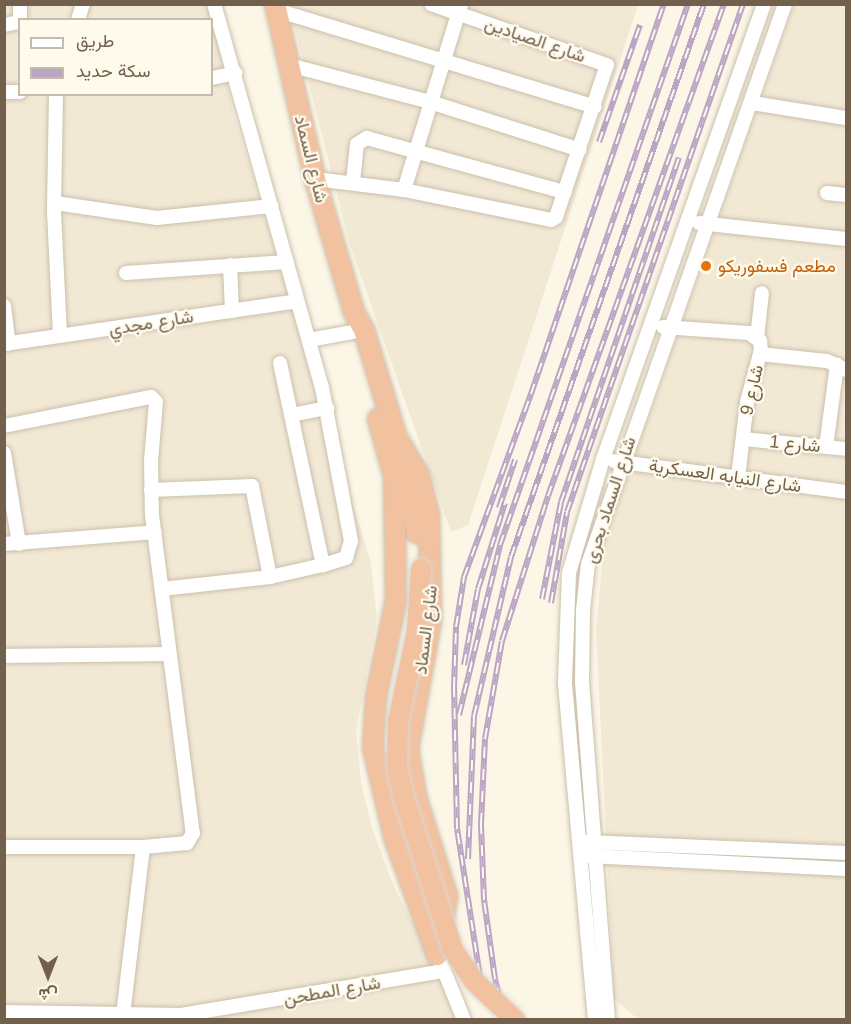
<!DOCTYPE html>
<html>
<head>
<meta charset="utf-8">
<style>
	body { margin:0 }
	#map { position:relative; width:851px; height:1024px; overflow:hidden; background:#fbf6e6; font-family:Helvetica,Vazirmatn,sans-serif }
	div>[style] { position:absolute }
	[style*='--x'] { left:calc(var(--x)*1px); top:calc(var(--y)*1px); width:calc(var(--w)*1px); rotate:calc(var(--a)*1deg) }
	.residential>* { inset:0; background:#f2e9d5 }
	.roads { filter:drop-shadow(0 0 2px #ccbfad) drop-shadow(0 0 2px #ccbfad) }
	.minor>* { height:14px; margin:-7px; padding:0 7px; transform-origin:7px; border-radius:7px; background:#fff }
	.highway>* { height:20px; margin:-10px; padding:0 10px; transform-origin:10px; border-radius:10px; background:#f2c2a0 }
	.rail>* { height:6px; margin-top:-3px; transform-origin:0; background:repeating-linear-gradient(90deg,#fefaec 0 11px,#bba5c4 0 22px); box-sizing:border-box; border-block:2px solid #bba5c4 }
	.bridges { filter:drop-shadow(0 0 2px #dbd6d0) drop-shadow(0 0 2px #dbd6d0) }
	.highway-bridge>* { height:20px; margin:-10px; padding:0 10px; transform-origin:10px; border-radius:10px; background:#f2c2a0 }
	.dots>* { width:16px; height:16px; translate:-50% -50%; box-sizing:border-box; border:3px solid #fefaec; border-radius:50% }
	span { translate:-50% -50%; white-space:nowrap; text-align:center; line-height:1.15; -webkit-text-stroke:4.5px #fefaec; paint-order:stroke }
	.street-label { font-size:18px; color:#73604c }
	.food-label { font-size:18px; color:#c56008 }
	.left { translate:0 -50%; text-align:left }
	.frame { position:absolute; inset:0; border:6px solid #73604c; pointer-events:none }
	.legend { position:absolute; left:18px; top:18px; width:195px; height:78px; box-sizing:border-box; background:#fefaec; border:2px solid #c6bcac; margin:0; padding:8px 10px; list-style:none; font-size:18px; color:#73604c }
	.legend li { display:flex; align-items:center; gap:12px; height:30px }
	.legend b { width:30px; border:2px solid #c6bcac }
	.north { position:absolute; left:18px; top:946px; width:60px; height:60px; -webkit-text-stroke:4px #fefaec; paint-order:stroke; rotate:180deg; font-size:16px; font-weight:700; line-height:24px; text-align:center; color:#73604c }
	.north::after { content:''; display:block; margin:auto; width:21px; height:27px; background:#73604c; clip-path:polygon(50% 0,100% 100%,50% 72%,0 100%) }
</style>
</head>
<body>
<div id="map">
	<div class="residential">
		<i style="clip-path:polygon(evenodd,5px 5px,209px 5px,234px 115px,371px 563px,377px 619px,356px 731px,361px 782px,372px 828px,394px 887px,439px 973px,454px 1019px,5px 1020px,5px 5px,20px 20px,212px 20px,212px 94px,20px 94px,20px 20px)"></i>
		<i style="clip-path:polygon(289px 5px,638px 5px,468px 525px,451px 532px,349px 242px)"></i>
		<i style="clip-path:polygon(794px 5px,846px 5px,846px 1019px,638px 1019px,614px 999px,596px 630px,604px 544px)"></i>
	</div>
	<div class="roads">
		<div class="minor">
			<i style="--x:20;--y:4;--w:16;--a:90"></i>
			<i style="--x:276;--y:10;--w:333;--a:16.9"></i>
			<i style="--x:78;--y:20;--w:17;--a:-73"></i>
			<i style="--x:4;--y:25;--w:16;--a:-11"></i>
			<i style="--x:289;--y:65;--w:146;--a:14.7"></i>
			<i style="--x:430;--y:102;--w:157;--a:17.7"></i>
			<i style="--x:212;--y:78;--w:24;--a:-12"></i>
			<i style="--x:4;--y:92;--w:16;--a:0"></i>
			<i style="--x:56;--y:94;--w:118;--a:91"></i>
			<i style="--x:54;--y:212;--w:124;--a:87.2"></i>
			<i style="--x:752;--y:103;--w:95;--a:9.1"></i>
			<i style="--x:315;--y:179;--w:90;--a:7"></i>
			<i style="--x:404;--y:190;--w:150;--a:11.5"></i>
			<i style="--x:551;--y:220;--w:6;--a:-31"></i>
			<i style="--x:556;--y:217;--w:160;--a:-71.5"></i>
			<i style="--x:607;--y:65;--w:186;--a:-160.9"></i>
			<i style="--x:353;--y:182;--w:38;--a:-84"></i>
			<i style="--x:357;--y:144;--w:12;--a:-31"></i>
			<i style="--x:367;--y:138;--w:205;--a:15.3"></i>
			<i style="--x:404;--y:190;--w:194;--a:-72.9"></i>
			<i style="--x:827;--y:193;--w:19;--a:6"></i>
			<i style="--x:55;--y:203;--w:103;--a:8.4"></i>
			<i style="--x:157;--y:218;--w:115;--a:-6"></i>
			<i style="--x:699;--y:223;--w:148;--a:6.2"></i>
			<i style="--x:230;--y:265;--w:46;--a:87.5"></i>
			<i style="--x:126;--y:273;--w:161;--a:-3.9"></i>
			<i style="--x:4;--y:306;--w:38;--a:83"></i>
			<i style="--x:663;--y:327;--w:86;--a:4"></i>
			<i style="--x:749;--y:333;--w:14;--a:36"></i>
			<i style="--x:760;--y:341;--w:9;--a:84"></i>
			<i style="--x:761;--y:350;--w:54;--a:105.1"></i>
			<i style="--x:747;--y:402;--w:77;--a:96.8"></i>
			<i style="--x:757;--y:338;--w:45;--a:-83.7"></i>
			<i style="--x:309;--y:340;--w:56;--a:-10.3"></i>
			<i style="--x:4;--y:344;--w:296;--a:-8.3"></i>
			<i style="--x:760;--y:354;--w:67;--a:6"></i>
			<i style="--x:827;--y:361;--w:21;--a:25"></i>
			<i style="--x:280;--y:363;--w:207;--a:78"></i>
			<i style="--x:291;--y:415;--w:37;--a:-11"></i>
			<i style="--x:4;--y:426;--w:150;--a:-11.2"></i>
			<i style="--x:151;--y:397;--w:7;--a:45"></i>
			<i style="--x:156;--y:402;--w:58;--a:94.9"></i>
			<i style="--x:151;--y:460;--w:55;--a:89"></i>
			<i style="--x:152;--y:515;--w:321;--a:82.7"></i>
			<i style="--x:193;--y:833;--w:12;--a:121"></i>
			<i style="--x:187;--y:843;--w:44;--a:174.8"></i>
			<i style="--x:143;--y:847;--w:139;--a:180"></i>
			<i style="--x:743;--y:439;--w:103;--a:5.5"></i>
			<i style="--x:826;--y:447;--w:83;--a:-82.4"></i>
			<i style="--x:4;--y:453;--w:92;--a:80.6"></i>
			<i style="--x:614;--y:461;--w:234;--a:7.6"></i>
			<i style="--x:151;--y:490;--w:101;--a:-2.3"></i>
			<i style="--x:252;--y:486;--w:93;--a:78.8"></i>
			<i style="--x:4;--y:544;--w:151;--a:-4.5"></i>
			<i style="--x:162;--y:589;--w:109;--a:-6.3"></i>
			<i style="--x:270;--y:577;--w:54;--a:-12.8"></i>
			<i style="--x:323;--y:565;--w:24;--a:-17"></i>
			<i style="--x:346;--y:558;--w:18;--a:-74"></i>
			<i style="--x:351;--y:541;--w:156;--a:-100.7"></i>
			<i style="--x:322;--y:388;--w:399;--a:-105.7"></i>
			<i style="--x:4;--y:656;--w:164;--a:-0.7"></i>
			<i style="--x:586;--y:842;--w:260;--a:2.4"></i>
			<i style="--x:588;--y:856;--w:258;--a:2.9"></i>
			<i style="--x:441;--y:963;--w:61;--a:68"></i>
			<i style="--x:4;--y:1012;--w:177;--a:1"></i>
			<i style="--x:181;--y:1015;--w:267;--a:-9.5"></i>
			<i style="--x:123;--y:1015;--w:169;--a:-83.2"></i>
			<i style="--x:595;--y:1020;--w:339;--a:-95.1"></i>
			<i style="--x:565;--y:682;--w:109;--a:-87.9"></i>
			<i style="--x:569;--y:573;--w:119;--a:-73.4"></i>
			<i style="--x:603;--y:459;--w:483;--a:-70.5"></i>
			<i style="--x:608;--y:1020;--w:339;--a:-94.4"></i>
			<i style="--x:582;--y:682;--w:72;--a:-89.2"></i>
			<i style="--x:583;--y:610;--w:46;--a:-83.8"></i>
			<i style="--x:588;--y:564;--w:594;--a:-70.62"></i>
		</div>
		<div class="highway">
			<i style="--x:275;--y:4;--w:180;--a:77.1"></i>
			<i style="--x:315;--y:179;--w:139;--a:73.7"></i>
			<i style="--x:354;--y:312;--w:21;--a:61"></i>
			<i style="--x:364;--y:330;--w:111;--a:73.2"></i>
			<i style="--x:396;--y:436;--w:45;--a:59.5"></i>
			<i style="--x:419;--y:475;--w:41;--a:76"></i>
			<i style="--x:429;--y:515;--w:105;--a:88.9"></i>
			<i style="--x:431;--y:620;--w:131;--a:100.1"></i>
			<i style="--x:408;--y:749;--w:49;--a:80.5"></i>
			<i style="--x:416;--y:797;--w:104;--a:72.6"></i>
			<i style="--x:447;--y:896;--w:60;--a:99.6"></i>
			<i style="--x:378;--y:419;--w:59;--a:74.3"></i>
			<i style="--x:394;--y:476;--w:124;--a:89.1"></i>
			<i style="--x:396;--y:600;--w:99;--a:101.7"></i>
			<i style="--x:376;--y:697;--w:51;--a:93.4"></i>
			<i style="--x:373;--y:748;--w:95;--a:76.6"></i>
			<i style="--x:395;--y:840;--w:122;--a:69.9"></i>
			<i style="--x:405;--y:467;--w:67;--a:79.7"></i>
		</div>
	</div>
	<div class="rail">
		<i style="--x:599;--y:142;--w:124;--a:-70.7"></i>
		<i style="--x:499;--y:508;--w:51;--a:-71.6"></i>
		<i style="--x:542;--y:599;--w:99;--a:-78.9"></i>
		<i style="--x:561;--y:502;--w:364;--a:-71.1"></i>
		<i style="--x:551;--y:603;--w:92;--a:-80"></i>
		<i style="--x:567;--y:512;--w:538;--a:-70.89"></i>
		<i style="--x:464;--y:665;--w:77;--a:-79.6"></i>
		<i style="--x:478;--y:589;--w:90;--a:-72.6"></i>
		<i style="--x:459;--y:715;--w:175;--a:-76.4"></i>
		<i style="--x:500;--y:545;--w:573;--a:-70.84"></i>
		<i style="--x:468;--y:859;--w:143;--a:-87.6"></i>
		<i style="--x:474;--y:716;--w:163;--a:-76.9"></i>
		<i style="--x:511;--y:557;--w:586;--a:-70.76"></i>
		<i style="--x:483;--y:996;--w:169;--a:-98.8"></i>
		<i style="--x:457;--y:829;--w:141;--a:-91.2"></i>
		<i style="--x:454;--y:688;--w:61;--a:-88.1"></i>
		<i style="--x:456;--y:627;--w:51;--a:-80.9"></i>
		<i style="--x:464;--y:577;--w:195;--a:-69.9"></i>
		<i style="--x:531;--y:394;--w:412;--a:-71.2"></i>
		<i style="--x:505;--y:1020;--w:42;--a:-103.7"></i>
		<i style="--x:495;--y:979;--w:80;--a:-97.9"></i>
		<i style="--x:484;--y:900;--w:76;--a:-92.3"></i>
		<i style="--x:481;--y:824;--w:85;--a:-87.3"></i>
		<i style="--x:485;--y:739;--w:99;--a:-80.2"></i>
		<i style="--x:502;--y:641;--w:152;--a:-72.4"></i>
		<i style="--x:548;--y:496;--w:523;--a:-70.32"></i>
	</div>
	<div class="bridges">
		<div class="highway-bridge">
			<i style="--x:421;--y:569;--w:62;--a:93.7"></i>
			<i style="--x:417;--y:631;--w:92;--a:101.9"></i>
			<i style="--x:398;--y:721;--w:46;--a:91.2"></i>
			<i style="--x:397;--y:767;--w:29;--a:78"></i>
			<i style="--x:403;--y:795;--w:163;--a:72.1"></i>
			<i style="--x:453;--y:950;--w:37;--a:56"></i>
			<i style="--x:474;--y:981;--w:57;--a:43.6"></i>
		</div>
	</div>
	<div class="dots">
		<i style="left:706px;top:266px;background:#e8710a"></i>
	</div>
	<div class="street-label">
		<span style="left:535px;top:40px;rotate:19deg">شارع الصيادين</span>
		<span style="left:311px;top:159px;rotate:76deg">شارع السماد</span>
		<span style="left:151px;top:323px;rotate:-9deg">شارع مجدي</span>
		<span style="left:752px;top:390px;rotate:-77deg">شارع 9</span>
		<span style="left:795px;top:444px;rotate:6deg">شارع 1</span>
		<span style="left:725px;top:476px;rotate:8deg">شارع النيابه العسكرية</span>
		<span style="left:610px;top:500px;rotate:-72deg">شارع السماد بحرى</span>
		<span style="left:426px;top:630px;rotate:-83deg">شارع السماد</span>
		<span style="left:332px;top:991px;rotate:-10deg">شارع المطحن</span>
	</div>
	<div class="food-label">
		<span class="left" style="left:718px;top:266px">مطعم فسفوريكو</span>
	</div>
	<div class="frame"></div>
	<ul class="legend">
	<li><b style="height:8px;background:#fff"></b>طريق</li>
	<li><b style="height:8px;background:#bba5c4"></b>سكة حديد</li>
	</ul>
	<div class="north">ش</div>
</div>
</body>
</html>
